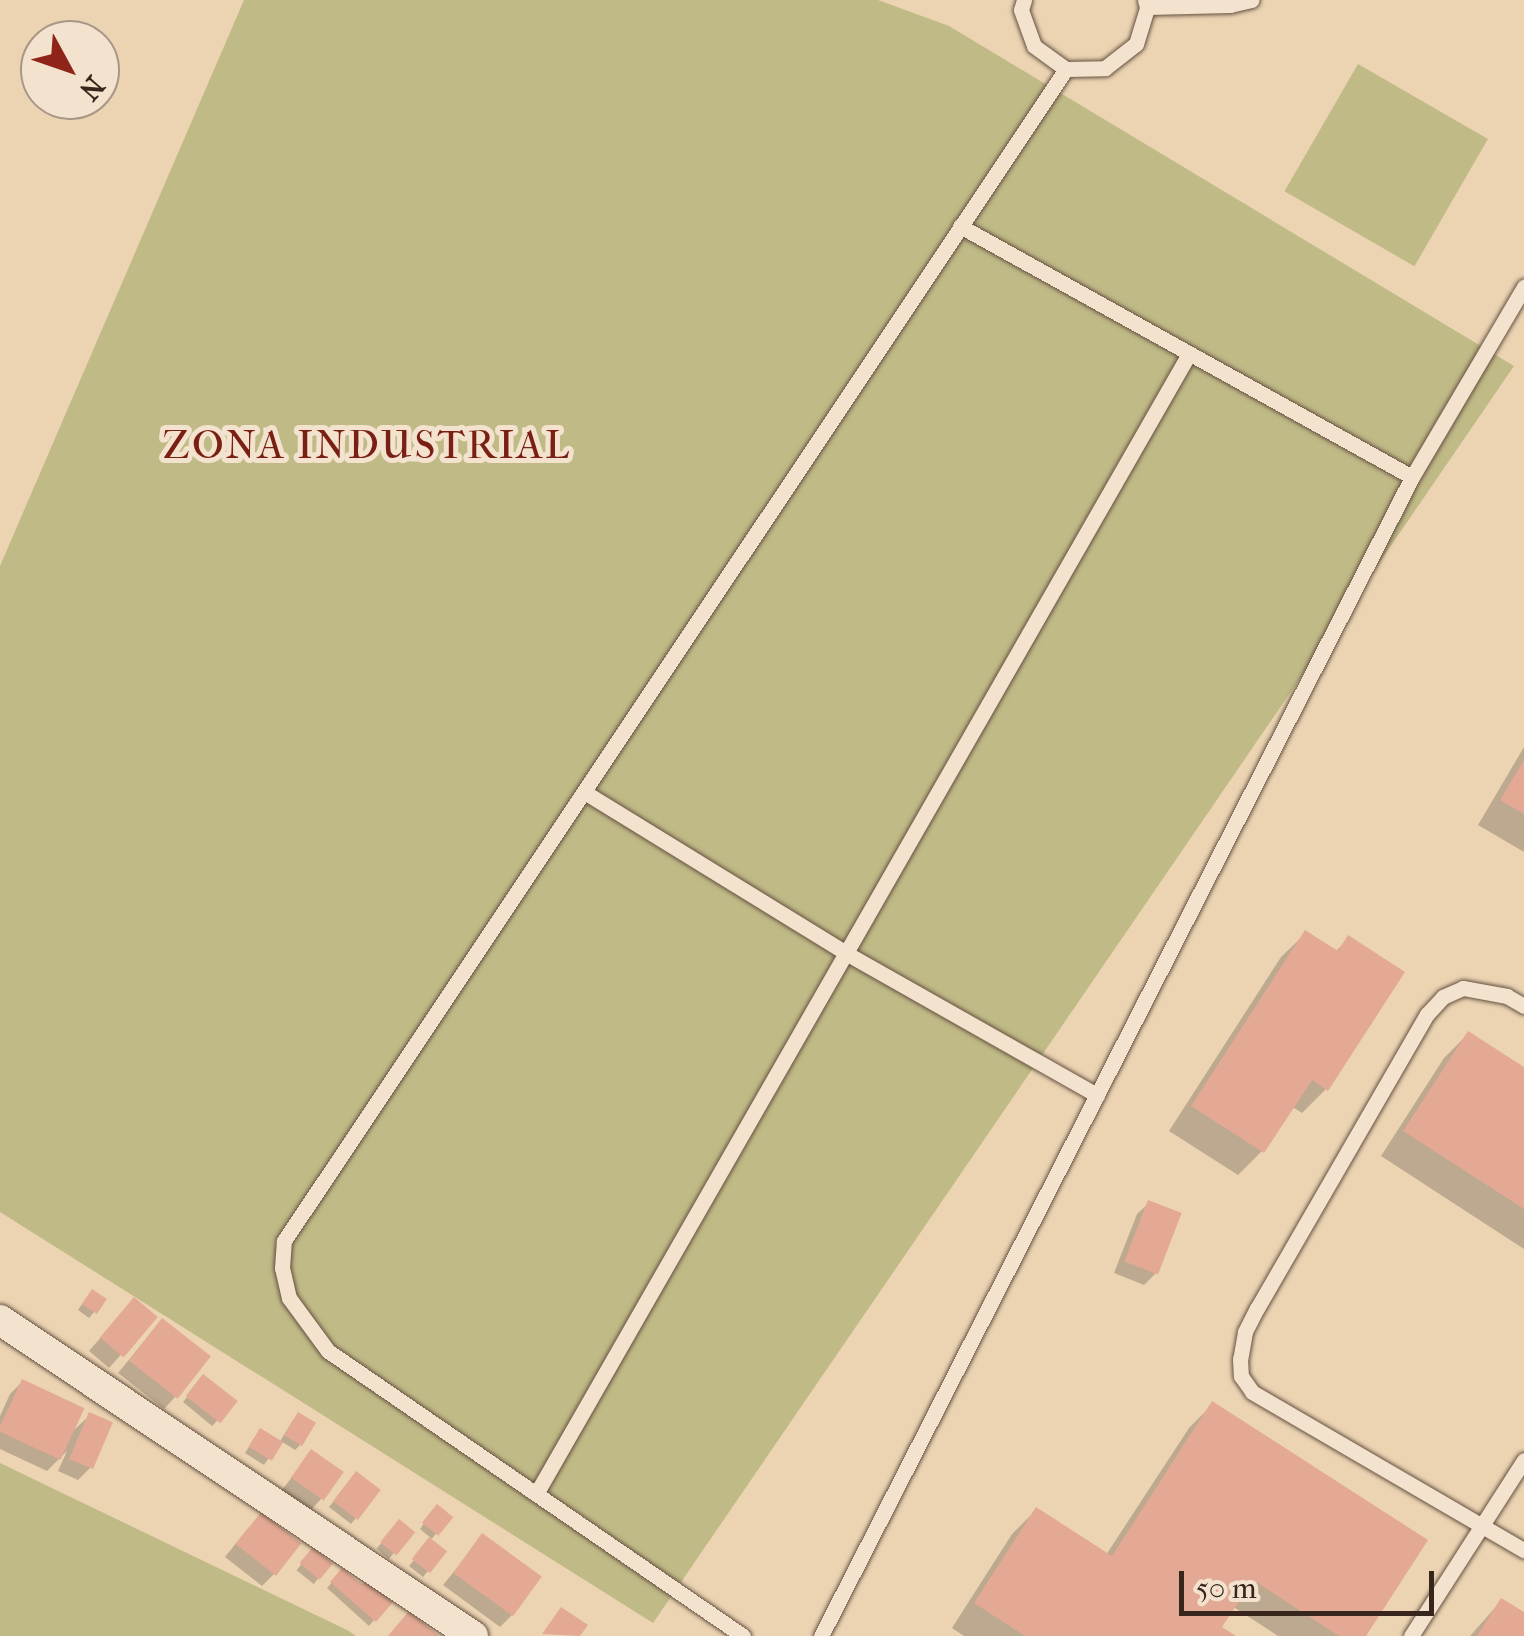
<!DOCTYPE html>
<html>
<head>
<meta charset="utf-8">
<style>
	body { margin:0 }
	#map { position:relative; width:1524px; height:1636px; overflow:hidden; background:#ecd4b3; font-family:"IM FELL French Canon",serif }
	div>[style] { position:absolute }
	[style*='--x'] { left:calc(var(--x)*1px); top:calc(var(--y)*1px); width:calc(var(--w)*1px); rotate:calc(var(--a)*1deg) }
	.green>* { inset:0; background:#c0ba87; transform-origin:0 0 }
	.shadow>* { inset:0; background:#0003; transform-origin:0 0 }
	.building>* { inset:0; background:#e3a994; transform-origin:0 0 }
	.roads { filter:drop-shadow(0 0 2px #655141) drop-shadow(0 0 2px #655141) }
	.service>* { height:15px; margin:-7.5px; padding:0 7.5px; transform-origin:7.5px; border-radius:7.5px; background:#f3e3ce }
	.minor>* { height:30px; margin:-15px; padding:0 15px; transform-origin:15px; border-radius:15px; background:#f3e3ce }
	span { translate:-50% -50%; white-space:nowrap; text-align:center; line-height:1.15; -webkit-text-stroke:10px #f3e3ce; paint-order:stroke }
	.neighbourhood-label { font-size:40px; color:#7a1f14; letter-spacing:2.5px }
	.north { position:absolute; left:20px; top:20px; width:100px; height:100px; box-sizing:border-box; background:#f3e3ce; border:2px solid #a89786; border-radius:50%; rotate:130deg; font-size:28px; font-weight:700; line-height:40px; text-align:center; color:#38251b }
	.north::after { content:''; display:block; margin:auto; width:35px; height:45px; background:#8f2418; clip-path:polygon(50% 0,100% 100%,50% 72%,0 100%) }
	.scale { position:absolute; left:1179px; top:1571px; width:255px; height:45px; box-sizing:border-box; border:5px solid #38251b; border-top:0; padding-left:12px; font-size:30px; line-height:35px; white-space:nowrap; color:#38251b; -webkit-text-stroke:8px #f3e3ce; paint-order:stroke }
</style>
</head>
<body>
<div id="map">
	<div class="green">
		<i style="clip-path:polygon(244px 0,878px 0,949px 26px,1514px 366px,653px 1623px,0 1212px,0 566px)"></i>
		<i style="left:1358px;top:64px;width:150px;height:147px;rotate:30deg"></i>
		<i style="clip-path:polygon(0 1463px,349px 1631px,356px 1636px,0 1636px)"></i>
	</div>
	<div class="shadow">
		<i style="clip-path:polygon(1524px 747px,1524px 852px,1478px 825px)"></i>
		<i style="clip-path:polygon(1306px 933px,1335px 952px,1349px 938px,1326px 1089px,1302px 1113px,1291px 1106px,1262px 1151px,1238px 1175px,1169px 1131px,1281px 957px)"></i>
		<i style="clip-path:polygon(1468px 1034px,1524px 1070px,1524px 1249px,1381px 1156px,1444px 1058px)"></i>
		<i style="clip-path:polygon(1149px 1203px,1156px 1273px,1144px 1285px,1114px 1273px,1137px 1214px)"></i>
		<i style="clip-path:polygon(87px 1297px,94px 1312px,89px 1318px,78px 1310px)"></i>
		<i style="clip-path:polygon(123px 1312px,154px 1318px,109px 1368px,89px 1351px)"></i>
		<i style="clip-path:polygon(151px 1333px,175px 1397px,164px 1409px,118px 1373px)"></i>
		<i style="clip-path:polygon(22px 1382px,72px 1432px,90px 1415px,90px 1468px,78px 1480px,58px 1471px,67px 1451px,47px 1471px,0 1449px,0 1416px,10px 1394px)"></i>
		<i style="clip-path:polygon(199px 1383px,235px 1402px,212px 1426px,183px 1402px)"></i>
		<i style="clip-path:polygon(1213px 1404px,1363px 1636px,1278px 1636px,1232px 1606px,1218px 1628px,1231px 1636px,964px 1636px,952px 1628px,1012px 1534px,1036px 1510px,1106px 1555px,1189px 1428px)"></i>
		<i style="clip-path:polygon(293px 1420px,300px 1445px,295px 1450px,281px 1441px,264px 1465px,245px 1453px,255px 1437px,279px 1443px)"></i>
		<i style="clip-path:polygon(312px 1452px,321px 1499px,310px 1511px,281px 1491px)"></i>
		<i style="clip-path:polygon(351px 1479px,378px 1491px,351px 1524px,329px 1507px)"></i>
		<i style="clip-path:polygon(432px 1513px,450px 1517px,430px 1541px,428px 1571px,423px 1577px,409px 1566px,432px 1539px,420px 1529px)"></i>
		<i style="left:399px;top:1522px;width:16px;height:35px;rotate:40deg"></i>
		<i style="clip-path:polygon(249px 1527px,274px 1574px,262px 1586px,225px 1557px)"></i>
		<i style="clip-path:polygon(483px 1536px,512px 1615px,500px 1627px,443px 1585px)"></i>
		<i style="left:313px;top:1550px;width:22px;height:26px;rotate:39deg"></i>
		<i style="clip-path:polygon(342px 1571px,389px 1602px,369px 1626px,327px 1588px)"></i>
		<i style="clip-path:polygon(1501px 1601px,1524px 1615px,1524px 1636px,1470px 1636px)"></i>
	</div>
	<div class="building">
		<i style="clip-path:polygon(1524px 760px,1524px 814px,1500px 800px)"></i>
		<i style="clip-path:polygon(1305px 930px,1338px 951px,1348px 935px,1405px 972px,1328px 1091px,1312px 1080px,1264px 1153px,1191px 1106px)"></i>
		<i style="clip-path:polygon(1468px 1031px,1524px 1067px,1524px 1209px,1403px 1131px)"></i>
		<i style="left:1148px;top:1200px;width:36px;height:66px;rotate:21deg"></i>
		<i style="left:92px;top:1289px;width:18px;height:18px;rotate:34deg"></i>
		<i style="left:134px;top:1297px;width:31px;height:53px;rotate:40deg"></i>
		<i style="left:162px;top:1318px;width:62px;height:54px;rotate:38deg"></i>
		<i style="left:203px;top:1374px;width:44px;height:28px;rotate:38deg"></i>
		<i style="left:22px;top:1379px;width:69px;height:57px;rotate:25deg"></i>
		<i style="clip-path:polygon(1212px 1401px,1428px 1540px,1366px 1636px,1339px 1636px,1253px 1580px,1222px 1627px,1236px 1636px,1025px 1636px,974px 1603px,1036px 1507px,1112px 1556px)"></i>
		<i style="left:89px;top:1412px;width:26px;height:51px;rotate:23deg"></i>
		<i style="left:298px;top:1412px;width:21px;height:27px;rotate:31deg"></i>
		<i style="left:260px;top:1428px;width:27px;height:22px;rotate:31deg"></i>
		<i style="left:311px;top:1449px;width:40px;height:35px;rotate:35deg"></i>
		<i style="left:356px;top:1471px;width:31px;height:38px;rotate:37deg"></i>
		<i style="left:437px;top:1504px;width:21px;height:24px;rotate:39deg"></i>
		<i style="left:261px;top:1512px;width:51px;height:41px;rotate:38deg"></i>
		<i style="left:399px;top:1519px;width:21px;height:30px;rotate:39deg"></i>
		<i style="left:482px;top:1533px;width:74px;height:49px;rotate:36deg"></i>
		<i style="left:429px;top:1537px;width:23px;height:28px;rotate:38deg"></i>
		<i style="left:313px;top:1547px;width:26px;height:21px;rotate:40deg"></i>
		<i style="clip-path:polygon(342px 1568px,362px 1585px,366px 1580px,393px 1602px,376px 1622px,330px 1582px)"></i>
		<i style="clip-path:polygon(1501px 1598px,1524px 1612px,1524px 1636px,1477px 1636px)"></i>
		<i style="clip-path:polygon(561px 1607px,588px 1625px,580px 1636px,542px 1634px)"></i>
		<i style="clip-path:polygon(409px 1611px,439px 1636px,388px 1636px)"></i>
	</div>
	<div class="roads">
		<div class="service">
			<i style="--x:1024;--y:0;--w:10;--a:107"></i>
			<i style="--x:1021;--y:10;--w:38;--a:70"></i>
			<i style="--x:1034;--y:46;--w:39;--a:36"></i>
			<i style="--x:1066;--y:69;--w:39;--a:-1"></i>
			<i style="--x:1105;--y:68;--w:39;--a:-38"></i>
			<i style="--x:1136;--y:44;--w:39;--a:-73"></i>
			<i style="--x:1147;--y:7;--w:7;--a:-106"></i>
			<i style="--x:1147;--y:7;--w:83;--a:-1.4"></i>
			<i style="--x:1230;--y:5;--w:22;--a:-13"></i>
			<i style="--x:960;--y:226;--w:517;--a:29.04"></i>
			<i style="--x:586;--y:793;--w:303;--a:31.6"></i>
			<i style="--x:844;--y:952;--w:291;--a:29.5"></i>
			<i style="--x:1524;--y:1006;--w:20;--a:-150"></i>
			<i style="--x:1507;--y:996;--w:45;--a:-169.7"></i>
			<i style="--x:1463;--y:988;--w:22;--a:156"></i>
			<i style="--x:1443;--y:997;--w:23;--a:133"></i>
			<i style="--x:1427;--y:1014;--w:340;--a:120"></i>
			<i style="--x:1257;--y:1308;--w:27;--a:117"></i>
			<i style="--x:1245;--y:1332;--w:27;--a:100"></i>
			<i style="--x:1240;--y:1359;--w:17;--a:87"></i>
			<i style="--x:1241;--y:1376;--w:19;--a:55"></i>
			<i style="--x:1252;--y:1392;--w:315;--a:30.2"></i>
			<i style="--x:536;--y:1494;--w:1314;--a:-60.2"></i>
			<i style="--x:743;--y:1636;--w:503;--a:-145.52"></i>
			<i style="--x:328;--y:1351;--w:66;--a:-126.3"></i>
			<i style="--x:289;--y:1298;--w:31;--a:-103"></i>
			<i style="--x:282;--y:1268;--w:27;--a:-86"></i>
			<i style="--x:284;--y:1241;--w:1409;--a:-56.29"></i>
			<i style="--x:821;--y:1636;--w:1301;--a:-62.98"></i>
			<i style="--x:1412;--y:477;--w:221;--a:-59.5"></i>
			<i style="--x:1411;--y:1636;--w:209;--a:-57.3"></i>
		</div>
		<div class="minor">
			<i style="--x:0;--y:1320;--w:569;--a:33.75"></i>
		</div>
	</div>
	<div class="neighbourhood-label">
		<span style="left:367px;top:445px">ZONA INDUSTRIAL</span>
	</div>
	<div class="north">N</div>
	<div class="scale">50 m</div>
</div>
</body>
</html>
